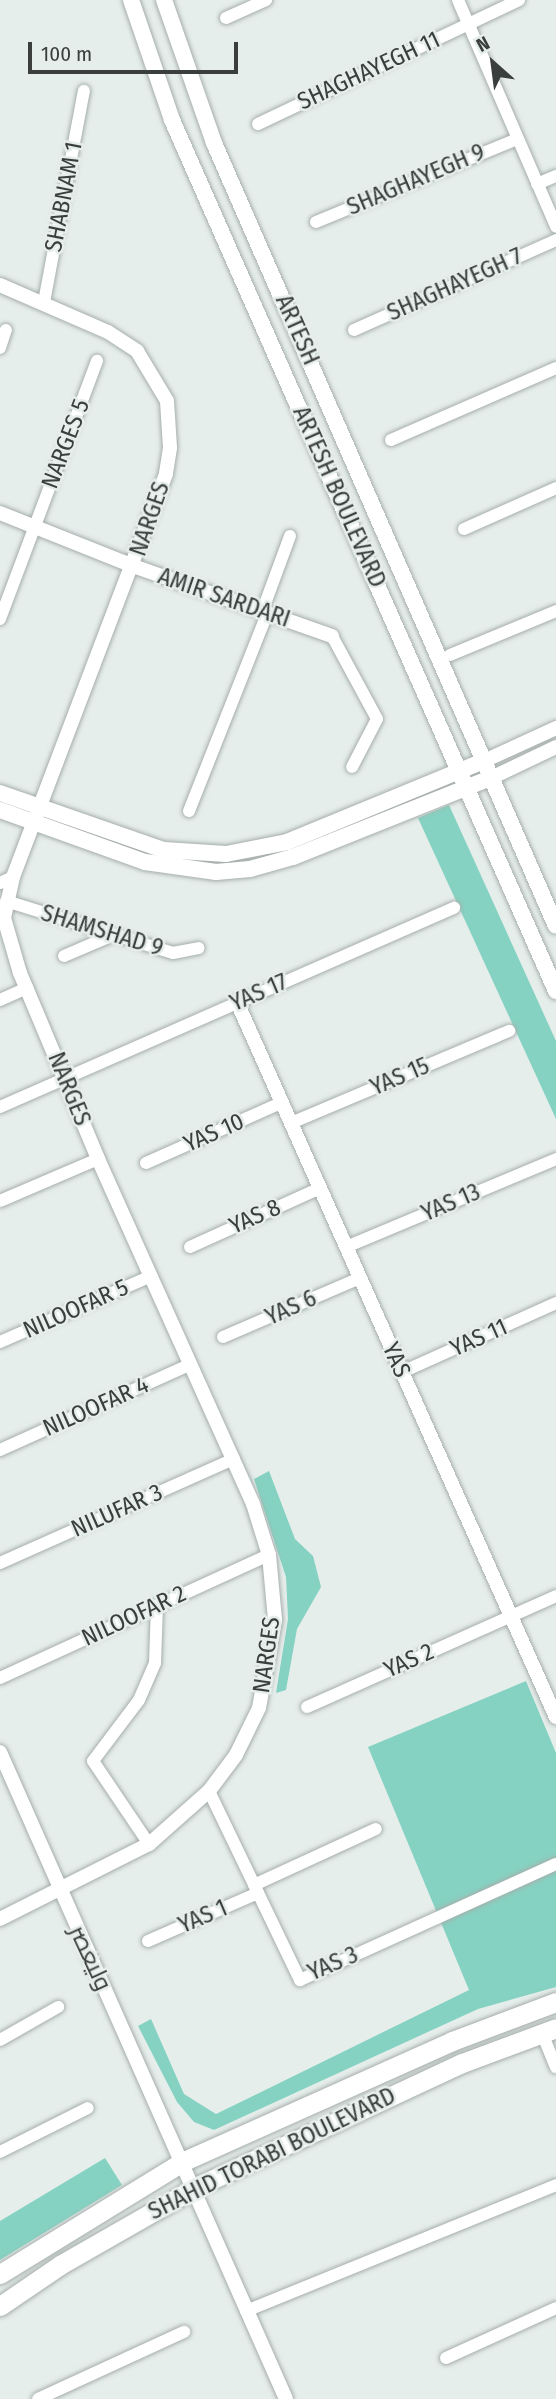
<!DOCTYPE html>
<html>
<head>
<meta charset="utf-8">
<style>
	body { margin:0 }
	#map { position:relative; width:556px; height:2399px; overflow:hidden; background:#e6eeec; font-family:"Fira Sans Condensed",Cairo,sans-serif }
	div>[style] { position:absolute }
	[style*='--x'] { left:calc(var(--x)*1px); top:calc(var(--y)*1px); width:calc(var(--w)*1px); rotate:calc(var(--a)*1deg) }
	.green>* { inset:0; background:#86d2c2 }
	.roads { filter:drop-shadow(0 0 2px #a6aeac) drop-shadow(0 0 2px #a6aeac) }
	.minor>* { height:12px; margin:-6px; padding:0 6px; transform-origin:6px; border-radius:6px; background:#fff }
	.tertiary>* { height:14px; margin:-7px; padding:0 7px; transform-origin:7px; border-radius:7px; background:#fff }
	.secondary>* { height:16px; margin:-8px; padding:0 8px; transform-origin:8px; border-radius:8px; background:#fff }
	.primary>* { height:19px; margin:-9.5px; padding:0 9.5px; transform-origin:9.5px; border-radius:9.5px; background:#fff }
	span { translate:-50% -50%; white-space:nowrap; text-align:center; line-height:1.15; -webkit-text-stroke:5px #e6eeec; paint-order:stroke }
	.street-label { font-size:24px; color:#3a3e3d }
	.north { position:absolute; left:458px; top:28px; width:70px; height:70px; -webkit-text-stroke:5px #e6eeec; paint-order:stroke; rotate:332deg; font-size:19px; font-weight:700; line-height:28px; text-align:center; color:#3a3e3d }
	.north::after { content:''; display:block; margin:auto; width:24px; height:32px; background:#3a3e3d; clip-path:polygon(50% 0,100% 100%,50% 72%,0 100%) }
	.scale { position:absolute; left:28px; top:42px; width:210px; height:32px; box-sizing:border-box; border:4px solid #3a3e3d; border-top:0; padding-left:9px; font-size:21px; line-height:24px; white-space:nowrap; color:#3a3e3d; -webkit-text-stroke:5px #e6eeec; paint-order:stroke }
</style>
</head>
<body>
<div id="map">
	<div class="green">
		<i style="clip-path:polygon(449px 805px,556px 1041px,556px 1119px,418px 818px)"></i>
		<i style="clip-path:polygon(269px 1471px,295px 1539px,313px 1556px,321px 1587px,297px 1629px,286px 1690px,276px 1693px,288px 1619px,286px 1577px,254px 1479px)"></i>
		<i style="clip-path:polygon(526px 1681px,556px 1753px,556px 1987px,478px 2009px,214px 2130px,194px 2122px,177px 2102px,138px 2026px,151px 2019px,184px 2094px,216px 2114px,469px 1990px,368px 1747px)"></i>
		<i style="clip-path:polygon(105px 2158px,122px 2185px,0 2260px,0 2221px)"></i>
	</div>
	<div class="roads">
		<div class="minor">
			<i style="--x:458;--y:0;--w:247;--a:66.6"></i>
			<i style="--x:226;--y:18;--w:44;--a:-24.2"></i>
			<i style="--x:258;--y:124;--w:289;--a:-25.4"></i>
			<i style="--x:537;--y:184;--w:21;--a:-23"></i>
			<i style="--x:316;--y:222;--w:217;--a:-22.4"></i>
			<i style="--x:44;--y:302;--w:215;--a:-79.3"></i>
			<i style="--x:354;--y:330;--w:221;--a:-24"></i>
			<i style="--x:0;--y:348;--w:19;--a:-72"></i>
			<i style="--x:391;--y:440;--w:180;--a:-23.6"></i>
			<i style="--x:464;--y:529;--w:101;--a:-24"></i>
			<i style="--x:262;--y:612;--w:81;--a:-69.8"></i>
			<i style="--x:0;--y:619;--w:276;--a:-69.4"></i>
			<i style="--x:332;--y:636;--w:94;--a:61.5"></i>
			<i style="--x:377;--y:719;--w:54;--a:117.5"></i>
			<i style="--x:450;--y:655;--w:115;--a:-22.5"></i>
			<i style="--x:189;--y:811;--w:212;--a:-68.4"></i>
			<i style="--x:0;--y:883;--w:14;--a:-25"></i>
			<i style="--x:6;--y:901;--w:175;--a:17.3"></i>
			<i style="--x:173;--y:953;--w:26;--a:-11"></i>
			<i style="--x:64;--y:956;--w:53;--a:-23.2"></i>
			<i style="--x:0;--y:1000;--w:30;--a:-24"></i>
			<i style="--x:0;--y:1107;--w:496;--a:-23.7"></i>
			<i style="--x:291;--y:1123;--w:237;--a:-22.9"></i>
			<i style="--x:146;--y:1163;--w:148;--a:-24"></i>
			<i style="--x:0;--y:1201;--w:107;--a:-23.2"></i>
			<i style="--x:190;--y:1247;--w:143;--a:-24.4"></i>
			<i style="--x:346;--y:1247;--w:228;--a:-22.7"></i>
			<i style="--x:223;--y:1337;--w:149;--a:-23.3"></i>
			<i style="--x:0;--y:1342;--w:165;--a:-23.6"></i>
			<i style="--x:402;--y:1372;--w:169;--a:-24.1"></i>
			<i style="--x:0;--y:1450;--w:209;--a:-24.2"></i>
			<i style="--x:0;--y:1563;--w:256;--a:-24"></i>
			<i style="--x:0;--y:1678;--w:296;--a:-24.6"></i>
			<i style="--x:307;--y:1707;--w:273;--a:-24"></i>
			<i style="--x:209;--y:1791;--w:210;--a:64.3"></i>
			<i style="--x:300;--y:1980;--w:281;--a:-24.4"></i>
			<i style="--x:149;--y:1844;--w:100;--a:-124"></i>
			<i style="--x:93;--y:1761;--w:76;--a:-53"></i>
			<i style="--x:139;--y:1700;--w:40;--a:-66.6"></i>
			<i style="--x:155;--y:1663;--w:58;--a:-88"></i>
			<i style="--x:254;--y:1885;--w:134;--a:-24.7"></i>
			<i style="--x:148;--y:1941;--w:120;--a:-23.6"></i>
			<i style="--x:542;--y:2033;--w:37;--a:68"></i>
			<i style="--x:0;--y:2040;--w:67;--a:-29.6"></i>
			<i style="--x:0;--y:2152;--w:98;--a:-26.6"></i>
			<i style="--x:246;--y:2311;--w:335;--a:-22.1"></i>
			<i style="--x:446;--y:2358;--w:121;--a:-24.4"></i>
			<i style="--x:38;--y:2399;--w:161;--a:-24.7"></i>
		</div>
		<div class="tertiary">
			<i style="--x:0;--y:285;--w:118;--a:23.5"></i>
			<i style="--x:108;--y:332;--w:35;--a:33"></i>
			<i style="--x:137;--y:351;--w:58;--a:59"></i>
			<i style="--x:167;--y:401;--w:47;--a:86.3"></i>
			<i style="--x:170;--y:448;--w:26;--a:99"></i>
			<i style="--x:166;--y:474;--w:431;--a:110.8"></i>
			<i style="--x:13;--y:877;--w:42;--a:102.4"></i>
			<i style="--x:4;--y:918;--w:57;--a:73.8"></i>
			<i style="--x:20;--y:973;--w:202;--a:67.2"></i>
			<i style="--x:98;--y:1159;--w:378;--a:65.8"></i>
			<i style="--x:253;--y:1504;--w:53;--a:72.6"></i>
			<i style="--x:269;--y:1555;--w:65;--a:84.7"></i>
			<i style="--x:275;--y:1620;--w:89;--a:100.3"></i>
			<i style="--x:259;--y:1708;--w:52;--a:116.1"></i>
			<i style="--x:236;--y:1755;--w:45;--a:126.9"></i>
			<i style="--x:209;--y:1791;--w:80;--a:138.5"></i>
			<i style="--x:149;--y:1844;--w:167;--a:153.3"></i>
			<i style="--x:0;--y:513;--w:143;--a:21.7"></i>
			<i style="--x:133;--y:566;--w:211;--a:19.4"></i>
			<i style="--x:484;--y:761;--w:79;--a:-24.6"></i>
			<i style="--x:491;--y:778;--w:72;--a:-25.5"></i>
			<i style="--x:237;--y:1002;--w:783;--a:65.96"></i>
			<i style="--x:0;--y:1752;--w:707;--a:66.15"></i>
		</div>
		<div class="secondary">
			<i style="--x:131;--y:0;--w:127;--a:71.1"></i>
			<i style="--x:172;--y:120;--w:952;--a:66.21"></i>
			<i style="--x:164;--y:0;--w:151;--a:70.7"></i>
			<i style="--x:214;--y:143;--w:854;--a:66.41"></i>
			<i style="--x:0;--y:793;--w:174;--a:19.2"></i>
			<i style="--x:164;--y:850;--w:62;--a:3.7"></i>
			<i style="--x:226;--y:854;--w:62;--a:-11.1"></i>
			<i style="--x:287;--y:842;--w:213;--a:-22.4"></i>
			<i style="--x:0;--y:810;--w:154;--a:19.7"></i>
			<i style="--x:145;--y:862;--w:72;--a:8"></i>
			<i style="--x:216;--y:872;--w:34;--a:-5"></i>
			<i style="--x:250;--y:869;--w:45;--a:-15.6"></i>
			<i style="--x:293;--y:857;--w:213;--a:-21.8"></i>
		</div>
		<div class="primary">
			<i style="--x:0;--y:2274;--w:216;--a:-31.6"></i>
			<i style="--x:184;--y:2161;--w:294;--a:-24.1"></i>
			<i style="--x:452;--y:2041;--w:111;--a:-20.6"></i>
			<i style="--x:0;--y:2306;--w:73;--a:-34.3"></i>
			<i style="--x:60;--y:2265;--w:157;--a:-29.8"></i>
			<i style="--x:196;--y:2187;--w:293;--a:-25"></i>
			<i style="--x:462;--y:2063;--w:100;--a:-20.4"></i>
		</div>
	</div>
	<div class="street-label">
		<span style="left:369px;top:71px;rotate:-25deg">SHAGHAYEGH 11</span>
		<span style="left:416px;top:180px;rotate:-23deg">SHAGHAYEGH 9</span>
		<span style="left:64px;top:197px;rotate:-79deg">SHABNAM 1</span>
		<span style="left:455px;top:285px;rotate:-24deg">SHAGHAYEGH 7</span>
		<span style="left:297px;top:330px;rotate:66deg">ARTESH</span>
		<span style="left:66px;top:444px;rotate:-69deg">NARGES 5</span>
		<span style="left:339px;top:497px;rotate:66deg">ARTESH BOULEVARD</span>
		<span style="left:150px;top:519px;rotate:-71deg">NARGES</span>
		<span style="left:224px;top:598px;rotate:19deg">AMIR SARDARI</span>
		<span style="left:102px;top:931px;rotate:17deg">SHAMSHAD 9</span>
		<span style="left:259px;top:993px;rotate:-23deg">YAS 17</span>
		<span style="left:400px;top:1077px;rotate:-23deg">YAS 15</span>
		<span style="left:69px;top:1089px;rotate:68deg">NARGES</span>
		<span style="left:214px;top:1133px;rotate:-24deg">YAS 10</span>
		<span style="left:451px;top:1203px;rotate:-23deg">YAS 13</span>
		<span style="left:255px;top:1217px;rotate:-24deg">YAS 8</span>
		<span style="left:291px;top:1308px;rotate:-24deg">YAS 6</span>
		<span style="left:76px;top:1309px;rotate:-24deg">NILOOFAR 5</span>
		<span style="left:479px;top:1338px;rotate:-24deg">YAS 11</span>
		<span style="left:396px;top:1360px;rotate:66deg">YAS</span>
		<span style="left:96px;top:1407px;rotate:-24deg">NILOOFAR 4</span>
		<span style="left:117px;top:1511px;rotate:-24deg">NILUFAR 3</span>
		<span style="left:134px;top:1616px;rotate:-25deg">NILOOFAR 2</span>
		<span style="left:267px;top:1655px;rotate:-82deg">NARGES</span>
		<span style="left:409px;top:1661px;rotate:-24deg">YAS 2</span>
		<span style="left:203px;top:1917px;rotate:-23deg">YAS 1</span>
		<span style="left:90px;top:1958px;rotate:65deg">ولیعصر</span>
		<span style="left:333px;top:1964px;rotate:-23deg">YAS 3</span>
		<span style="left:272px;top:2154px;rotate:-26deg">SHAHID TORABI BOULEVARD</span>
	</div>
	<div class="north">N</div>
	<div class="scale">100 m</div>
</div>
</body>
</html>
